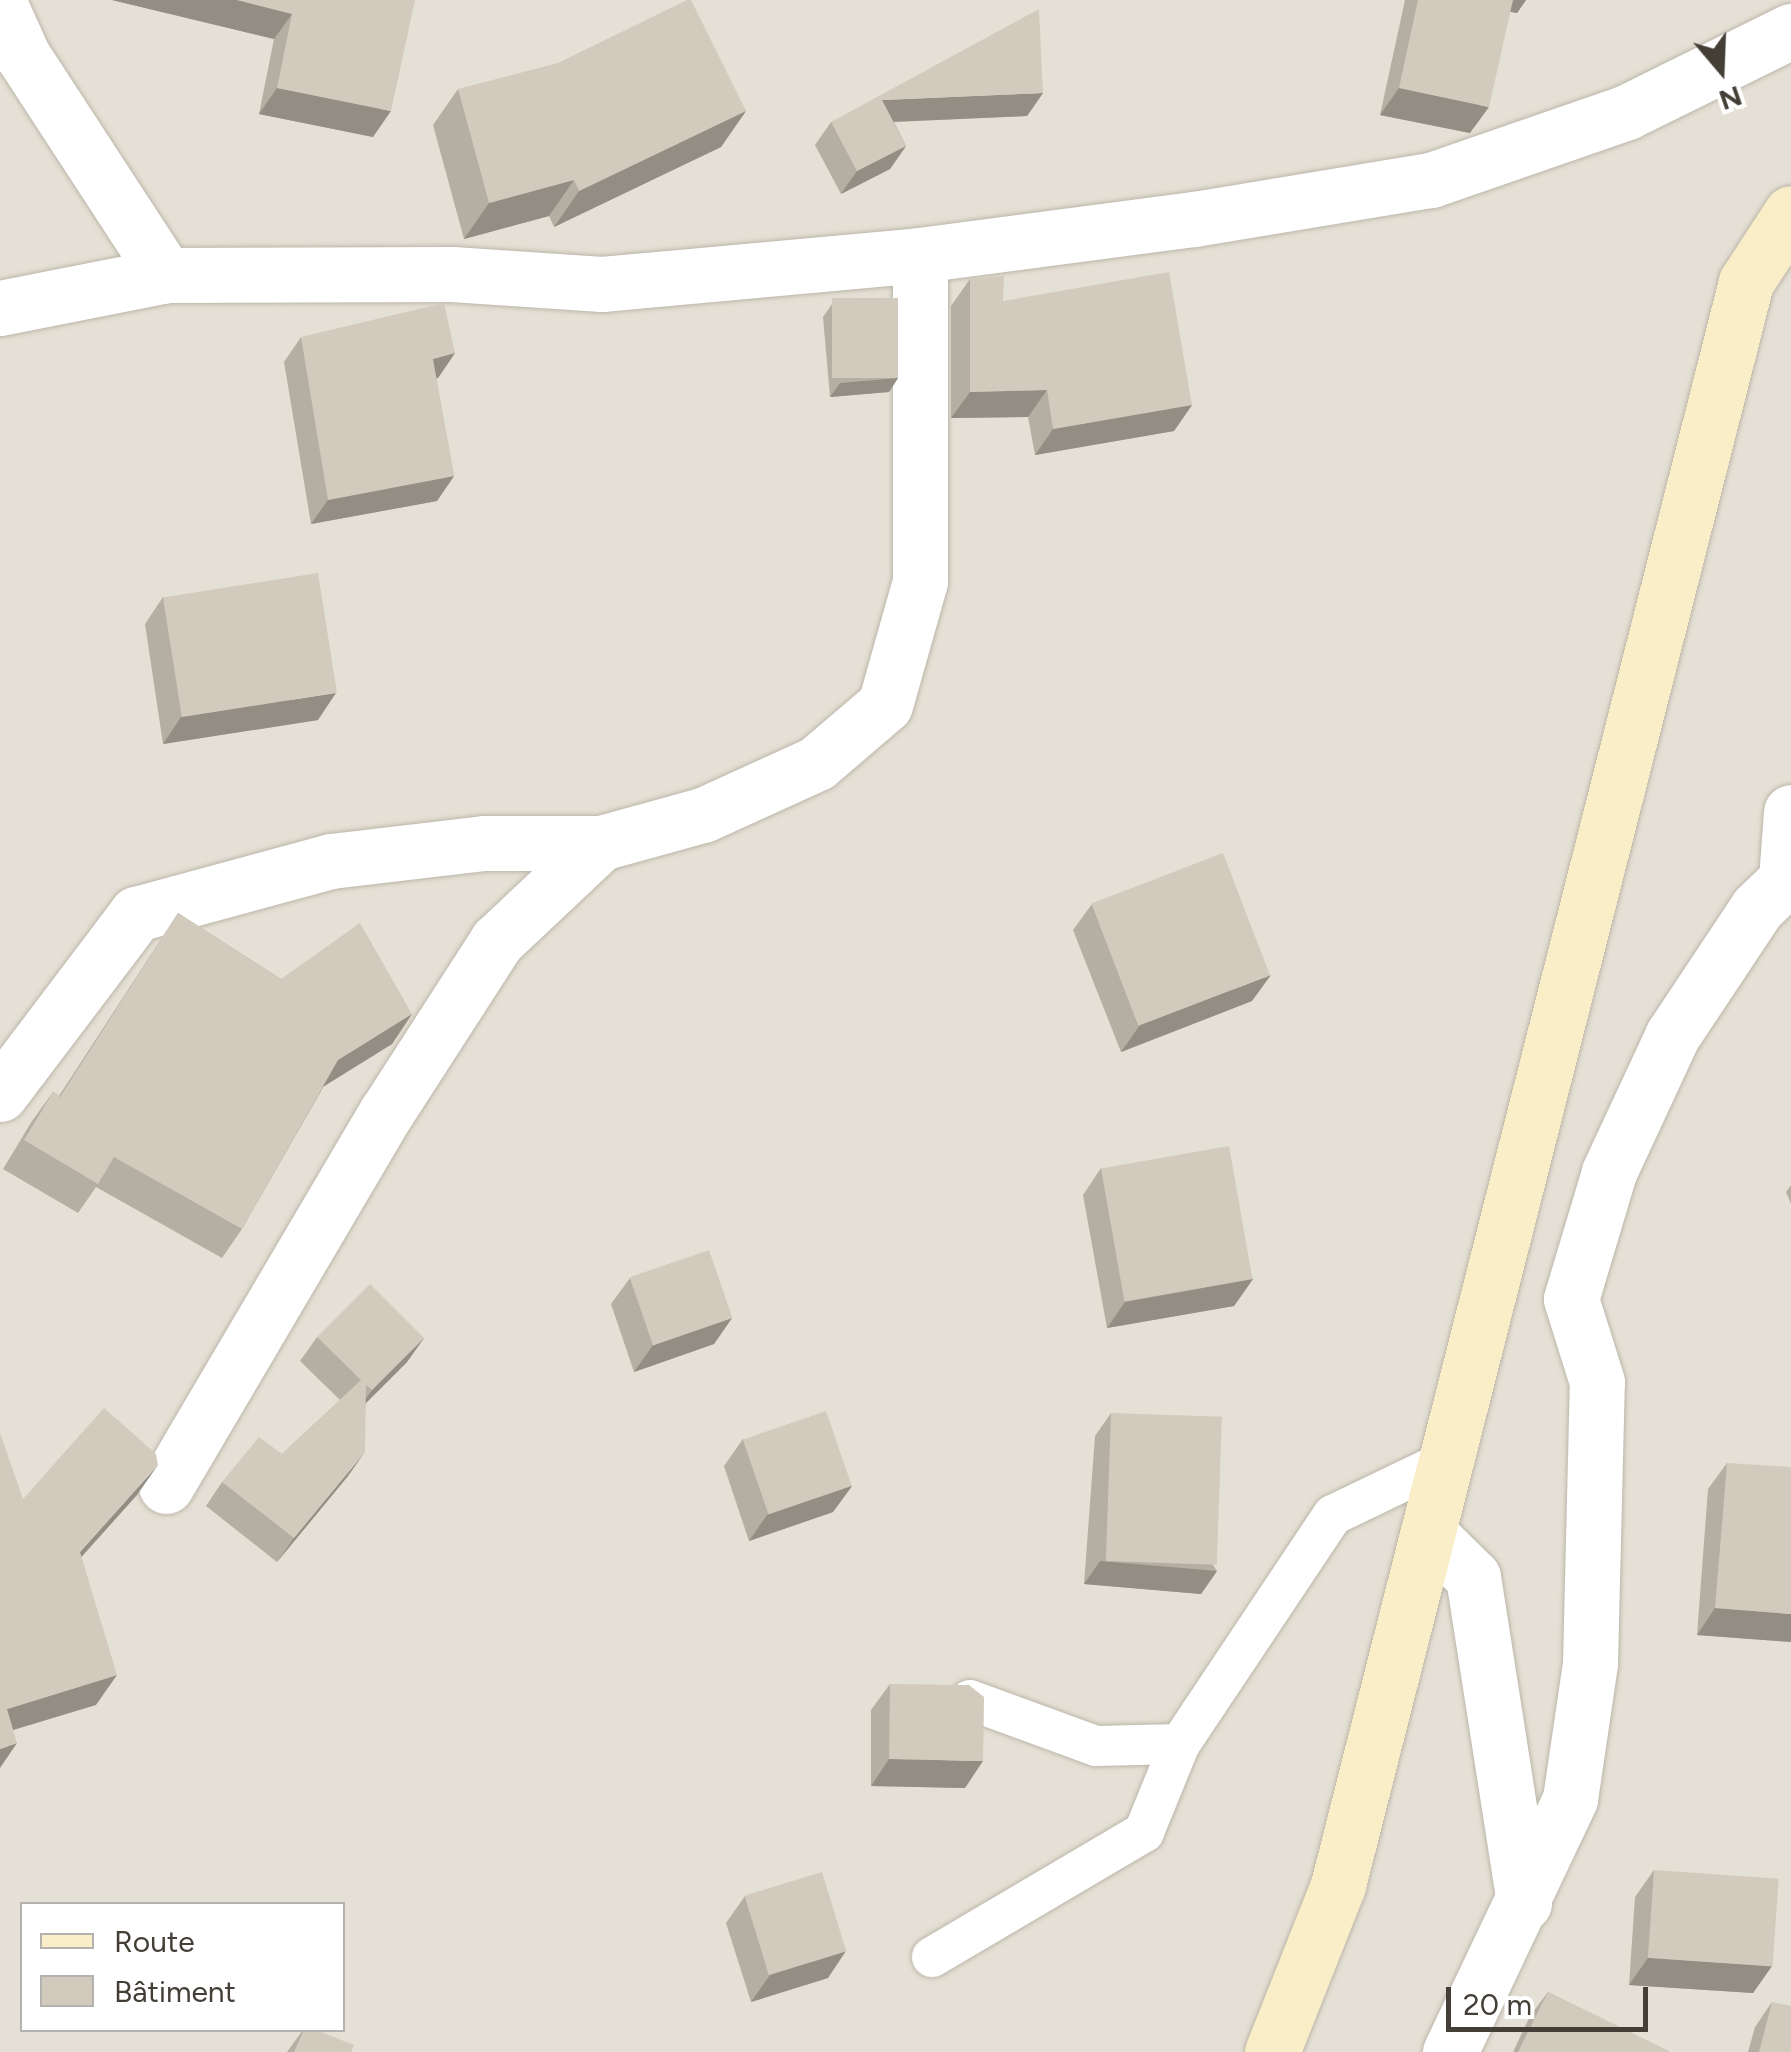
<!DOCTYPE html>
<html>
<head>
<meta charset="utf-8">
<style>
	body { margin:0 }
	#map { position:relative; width:1791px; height:2052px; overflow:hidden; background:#f1eee6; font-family:Figtree,sans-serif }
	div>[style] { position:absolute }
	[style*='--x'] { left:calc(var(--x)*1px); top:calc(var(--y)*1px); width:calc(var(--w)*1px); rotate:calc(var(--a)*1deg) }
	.residential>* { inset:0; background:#e5e0d5 }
	.roads { filter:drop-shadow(0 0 2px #bcb6aa) drop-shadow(0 0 2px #bcb6aa) }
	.lane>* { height:40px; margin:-20px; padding:0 20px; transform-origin:20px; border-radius:20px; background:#fff }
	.street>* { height:55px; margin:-27.5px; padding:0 27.5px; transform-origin:27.5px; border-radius:27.5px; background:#fff }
	.secondary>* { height:55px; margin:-27.5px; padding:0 27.5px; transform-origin:27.5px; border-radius:27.5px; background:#f9eec8 }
	.wall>* { inset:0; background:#b5aea2 }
	.shaded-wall>* { inset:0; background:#938d84 }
	.building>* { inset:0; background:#d2cabc; transform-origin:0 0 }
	span { translate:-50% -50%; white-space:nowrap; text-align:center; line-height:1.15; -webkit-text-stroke:9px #fff; paint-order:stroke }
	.legend { position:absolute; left:20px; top:1902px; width:325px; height:130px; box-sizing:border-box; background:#fff; border:2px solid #b4b2af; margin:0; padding:12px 18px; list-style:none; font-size:30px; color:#433e36 }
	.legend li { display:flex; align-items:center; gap:20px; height:50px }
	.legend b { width:50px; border:2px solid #b4b2af }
	.north { position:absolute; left:1671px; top:20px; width:100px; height:100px; -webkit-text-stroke:8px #fff; paint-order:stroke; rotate:161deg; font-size:28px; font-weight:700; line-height:40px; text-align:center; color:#433e36 }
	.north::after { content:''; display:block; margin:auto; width:35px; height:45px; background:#433e36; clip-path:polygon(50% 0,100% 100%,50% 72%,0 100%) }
	.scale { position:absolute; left:1446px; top:1987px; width:202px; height:45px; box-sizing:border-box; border:5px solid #433e36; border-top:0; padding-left:12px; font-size:30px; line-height:35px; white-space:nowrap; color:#433e36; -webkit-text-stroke:8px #fff; paint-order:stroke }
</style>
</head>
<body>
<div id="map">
	<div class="residential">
		<i style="clip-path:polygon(evenodd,0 0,1791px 0,1791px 2052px,0 2052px,0 0,22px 1904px,342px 1904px,342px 2030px,22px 2030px,22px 1904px)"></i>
	</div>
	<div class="roads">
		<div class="lane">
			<i style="--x:970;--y:1700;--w:134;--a:20.1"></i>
			<i style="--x:1096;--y:1746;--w:84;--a:-1.4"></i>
			<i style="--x:1180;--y:1744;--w:275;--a:-56.3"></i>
			<i style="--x:1333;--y:1515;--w:124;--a:-25.7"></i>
			<i style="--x:932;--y:1957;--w:246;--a:-30.5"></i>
			<i style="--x:1144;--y:1832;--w:95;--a:-67.8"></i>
		</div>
		<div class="street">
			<i style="--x:0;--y:5;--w:56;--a:65.7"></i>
			<i style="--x:23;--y:56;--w:262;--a:56.9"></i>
			<i style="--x:0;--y:308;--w:169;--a:-11.2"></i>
			<i style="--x:166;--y:275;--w:286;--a:-0.2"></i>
			<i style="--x:452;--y:274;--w:150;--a:3.8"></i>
			<i style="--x:602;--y:284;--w:319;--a:-5.2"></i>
			<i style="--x:920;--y:255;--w:277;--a:-7.5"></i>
			<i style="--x:1195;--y:219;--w:239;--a:-9.4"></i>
			<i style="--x:1431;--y:180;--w:207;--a:-19.1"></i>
			<i style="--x:1627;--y:112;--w:183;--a:-26.3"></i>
			<i style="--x:0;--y:1094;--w:226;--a:-52.9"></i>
			<i style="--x:136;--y:914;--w:202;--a:-15.2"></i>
			<i style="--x:331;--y:861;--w:154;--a:-6.7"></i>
			<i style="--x:484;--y:843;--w:117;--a:0"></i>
			<i style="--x:601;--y:843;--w:106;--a:-15.4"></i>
			<i style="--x:703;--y:815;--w:125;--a:-24.5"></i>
			<i style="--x:817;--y:763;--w:89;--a:-40.5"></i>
			<i style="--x:885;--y:705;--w:129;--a:-74.2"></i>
			<i style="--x:920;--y:581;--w:326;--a:-90"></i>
			<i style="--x:166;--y:1486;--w:433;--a:-59.5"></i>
			<i style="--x:386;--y:1113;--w:205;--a:-57.2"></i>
			<i style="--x:497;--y:941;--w:143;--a:-43.3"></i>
			<i style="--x:1428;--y:1533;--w:63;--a:44.4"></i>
			<i style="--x:1473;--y:1577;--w:330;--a:81.1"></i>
			<i style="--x:1450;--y:2052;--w:280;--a:-64.6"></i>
			<i style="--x:1570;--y:1799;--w:137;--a:-81.6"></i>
			<i style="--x:1590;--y:1663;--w:281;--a:-88.6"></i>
			<i style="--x:1597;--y:1382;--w:87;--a:-107.4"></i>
			<i style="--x:1571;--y:1299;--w:133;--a:-73.3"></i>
			<i style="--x:1609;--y:1172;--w:150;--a:-65.1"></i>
			<i style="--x:1672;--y:1036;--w:154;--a:-56.4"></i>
			<i style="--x:1757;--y:908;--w:40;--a:-44"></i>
			<i style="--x:1786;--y:880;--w:68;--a:-85.8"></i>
		</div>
		<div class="secondary">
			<i style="--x:1272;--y:2052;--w:180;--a:-68.4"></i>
			<i style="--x:1338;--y:1885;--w:1654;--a:-75.72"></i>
			<i style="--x:1746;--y:282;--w:82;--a:-56.9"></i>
		</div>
	</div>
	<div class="wall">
		<i style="clip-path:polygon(112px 0,415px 0,373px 137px,259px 114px,274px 39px)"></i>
		<i style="clip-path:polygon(1405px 0,1526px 0,1517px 13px,1510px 12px,1470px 133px,1380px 115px)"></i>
		<i style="clip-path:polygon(458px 89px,746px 111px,721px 147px,554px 227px,549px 216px,464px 239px,433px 125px)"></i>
		<i style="clip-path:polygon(1043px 93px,1027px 116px,894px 122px,906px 146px,890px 169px,841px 194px,815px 145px,831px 122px)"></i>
		<i style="clip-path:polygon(970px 279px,1003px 301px,1192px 405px,1174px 431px,1035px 455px,1028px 417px,951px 418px,951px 306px)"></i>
		<i style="clip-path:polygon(832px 304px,898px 378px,889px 392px,830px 397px,823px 317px)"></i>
		<i style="clip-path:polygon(301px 337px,455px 353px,438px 378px,436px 378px,454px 476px,437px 501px,311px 524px,284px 362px)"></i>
		<i style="clip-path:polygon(163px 597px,318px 720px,163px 744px,145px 624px)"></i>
		<i style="clip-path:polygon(1092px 904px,1252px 1001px,1121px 1052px,1073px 930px)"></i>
		<i style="clip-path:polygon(178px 913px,281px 979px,412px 1014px,392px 1044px,324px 1086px,242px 1229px,222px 1258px,96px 1187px,78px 1213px,3px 1169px,32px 1121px,53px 1092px,59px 1096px)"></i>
		<i style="clip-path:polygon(1101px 1168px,1253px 1279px,1234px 1306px,1107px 1328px,1083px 1195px)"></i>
		<i style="clip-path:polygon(1791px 1185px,1791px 1204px,1786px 1192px)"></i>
		<i style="clip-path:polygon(630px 1278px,732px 1318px,714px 1344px,634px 1372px,611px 1304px)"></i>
		<i style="clip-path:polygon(317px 1337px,424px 1338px,407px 1362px,366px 1403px,348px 1476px,277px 1562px,206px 1506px,222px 1482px,282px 1454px,340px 1400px,300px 1361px)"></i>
		<i style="clip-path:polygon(1111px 1413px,1217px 1571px,1201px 1594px,1084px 1584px,1095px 1436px)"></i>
		<i style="clip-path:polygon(743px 1439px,852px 1486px,833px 1512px,749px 1541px,724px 1466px)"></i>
		<i style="clip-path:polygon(1727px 1463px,1791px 1642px,1697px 1635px,1708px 1489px)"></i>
		<i style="clip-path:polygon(890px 1684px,965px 1788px,871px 1786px,871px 1710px)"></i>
		<i style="clip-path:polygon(1654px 1870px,1772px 1966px,1753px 1993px,1629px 1985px,1635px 1897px)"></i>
		<i style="clip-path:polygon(745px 1896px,828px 1978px,751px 2002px,726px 1923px)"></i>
		<i style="clip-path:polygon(1548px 1992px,1670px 2052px,1513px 2052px,1530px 2016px)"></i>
		<i style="clip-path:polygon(1772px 2002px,1791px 2052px,1748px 2052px,1755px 2027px)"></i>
		<i style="clip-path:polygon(303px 2030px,316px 2030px,351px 2052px,287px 2052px)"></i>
	</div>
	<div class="shaded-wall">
		<i style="clip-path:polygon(112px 0,237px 0,292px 14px,274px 39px)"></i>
		<i style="clip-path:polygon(1504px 0,1526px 0,1517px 13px,1498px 9px)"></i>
		<i style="clip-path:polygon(277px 88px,391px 111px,373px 137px,259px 114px)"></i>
		<i style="clip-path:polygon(1399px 88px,1489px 107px,1470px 133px,1380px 115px)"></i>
		<i style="clip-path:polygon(1043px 93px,1027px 116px,865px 123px,882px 100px)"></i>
		<i style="clip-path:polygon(746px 111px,721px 147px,554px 227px,579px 191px)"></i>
		<i style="clip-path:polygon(906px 146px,890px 169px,841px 194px,857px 171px)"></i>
		<i style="clip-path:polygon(574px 180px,549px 216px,464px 239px,489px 203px)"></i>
		<i style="clip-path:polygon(455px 353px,438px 378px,416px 383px,433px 359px)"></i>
		<i style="clip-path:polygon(898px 378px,889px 392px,830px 397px,840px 383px)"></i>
		<i style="clip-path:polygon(1047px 390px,1028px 417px,951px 418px,970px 392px)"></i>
		<i style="clip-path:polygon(1192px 405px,1174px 431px,1035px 455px,1053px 429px)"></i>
		<i style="clip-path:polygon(454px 476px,437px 501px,311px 524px,328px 500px)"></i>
		<i style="clip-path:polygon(336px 693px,318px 720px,163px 744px,181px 717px)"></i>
		<i style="clip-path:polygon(1271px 975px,1252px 1001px,1121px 1052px,1140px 1025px)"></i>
		<i style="clip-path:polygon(412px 1014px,392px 1044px,318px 1090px,338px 1060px)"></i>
		<i style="clip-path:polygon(1253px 1279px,1234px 1306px,1107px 1328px,1125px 1302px)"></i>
		<i style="clip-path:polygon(732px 1318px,714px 1344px,634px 1372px,653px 1345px)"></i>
		<i style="clip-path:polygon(424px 1338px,407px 1362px,355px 1414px,372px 1390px)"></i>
		<i style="clip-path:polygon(365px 1452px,348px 1476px,277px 1562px,294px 1538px)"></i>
		<i style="clip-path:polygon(158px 1465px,137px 1495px,59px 1582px,80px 1552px)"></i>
		<i style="clip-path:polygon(852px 1486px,833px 1512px,749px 1541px,767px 1515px)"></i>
		<i style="clip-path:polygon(1100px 1561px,1217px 1571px,1201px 1594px,1084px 1584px)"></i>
		<i style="clip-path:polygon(1715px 1608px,1791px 1614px,1791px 1642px,1697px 1635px)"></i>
		<i style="clip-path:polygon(117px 1675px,96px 1705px,0 1734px,7px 1709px)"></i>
		<i style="clip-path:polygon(17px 1743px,0 1768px,0 1749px)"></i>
		<i style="clip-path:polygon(889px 1759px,983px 1761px,965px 1788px,871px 1786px)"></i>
		<i style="clip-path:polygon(846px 1951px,828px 1978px,751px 2002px,770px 1975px)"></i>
		<i style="clip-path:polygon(1648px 1958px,1772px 1966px,1753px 1993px,1629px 1985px)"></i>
	</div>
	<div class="building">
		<i style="clip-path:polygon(237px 0,415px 0,391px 111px,277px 88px,292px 14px)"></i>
		<i style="clip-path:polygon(687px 0,691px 0,746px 111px,579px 191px,574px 180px,489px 203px,458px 89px,558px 63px)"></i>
		<i style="clip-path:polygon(1418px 0,1513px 0,1489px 107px,1399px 88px)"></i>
		<i style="clip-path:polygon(1039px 9px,1043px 93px,882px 100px,906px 146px,857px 171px,831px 122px)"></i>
		<i style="clip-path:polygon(1169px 272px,1192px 405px,1053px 429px,1047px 390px,970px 392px,970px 279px,1004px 276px,1003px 301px)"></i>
		<i style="left:898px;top:298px;width:80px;height:66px;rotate:90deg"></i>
		<i style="clip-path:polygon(444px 303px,455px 353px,433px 359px,454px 476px,328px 500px,301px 337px)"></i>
		<i style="left:318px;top:573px;width:121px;height:157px;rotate:81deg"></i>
		<i style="left:1223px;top:853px;width:131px;height:141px;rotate:69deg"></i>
		<i style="clip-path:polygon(178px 913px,281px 979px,360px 923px,412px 1014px,338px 1060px,242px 1229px,114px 1157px,98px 1184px,24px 1140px,53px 1092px,60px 1097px)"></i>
		<i style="left:1229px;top:1146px;width:135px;height:130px;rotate:80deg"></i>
		<i style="left:709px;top:1250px;width:72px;height:84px;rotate:71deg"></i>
		<i style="clip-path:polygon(370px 1284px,424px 1338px,372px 1390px,366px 1385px,365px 1452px,294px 1538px,222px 1482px,259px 1437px,282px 1454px,361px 1380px,317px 1337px)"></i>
		<i style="clip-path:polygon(104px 1408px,156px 1454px,158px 1465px,80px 1552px,117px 1675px,7px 1709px,17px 1743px,0 1749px,0 1433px,23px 1499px)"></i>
		<i style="left:826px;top:1411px;width:79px;height:88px;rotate:71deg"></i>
		<i style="left:1111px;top:1413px;width:111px;height:148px;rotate:2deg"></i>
		<i style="clip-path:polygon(1727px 1463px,1791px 1467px,1791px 1614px,1715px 1608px)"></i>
		<i style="clip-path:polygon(890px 1684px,969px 1685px,984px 1697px,983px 1761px,889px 1759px)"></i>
		<i style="left:1654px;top:1870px;width:125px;height:88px;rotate:4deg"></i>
		<i style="left:822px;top:1872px;width:83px;height:81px;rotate:73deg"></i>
		<i style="clip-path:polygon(1548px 1992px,1670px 2052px,1518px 2052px)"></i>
		<i style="clip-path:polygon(1772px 2002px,1791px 2006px,1791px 2052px,1759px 2052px)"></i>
		<i style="clip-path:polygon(304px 2030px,316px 2030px,354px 2045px,351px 2052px,294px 2052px)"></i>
	</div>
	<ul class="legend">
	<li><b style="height:12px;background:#f9eec8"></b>Route</li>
	<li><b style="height:28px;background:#d2cabc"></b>Bâtiment</li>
	</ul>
	<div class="north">N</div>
	<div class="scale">20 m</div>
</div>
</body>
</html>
